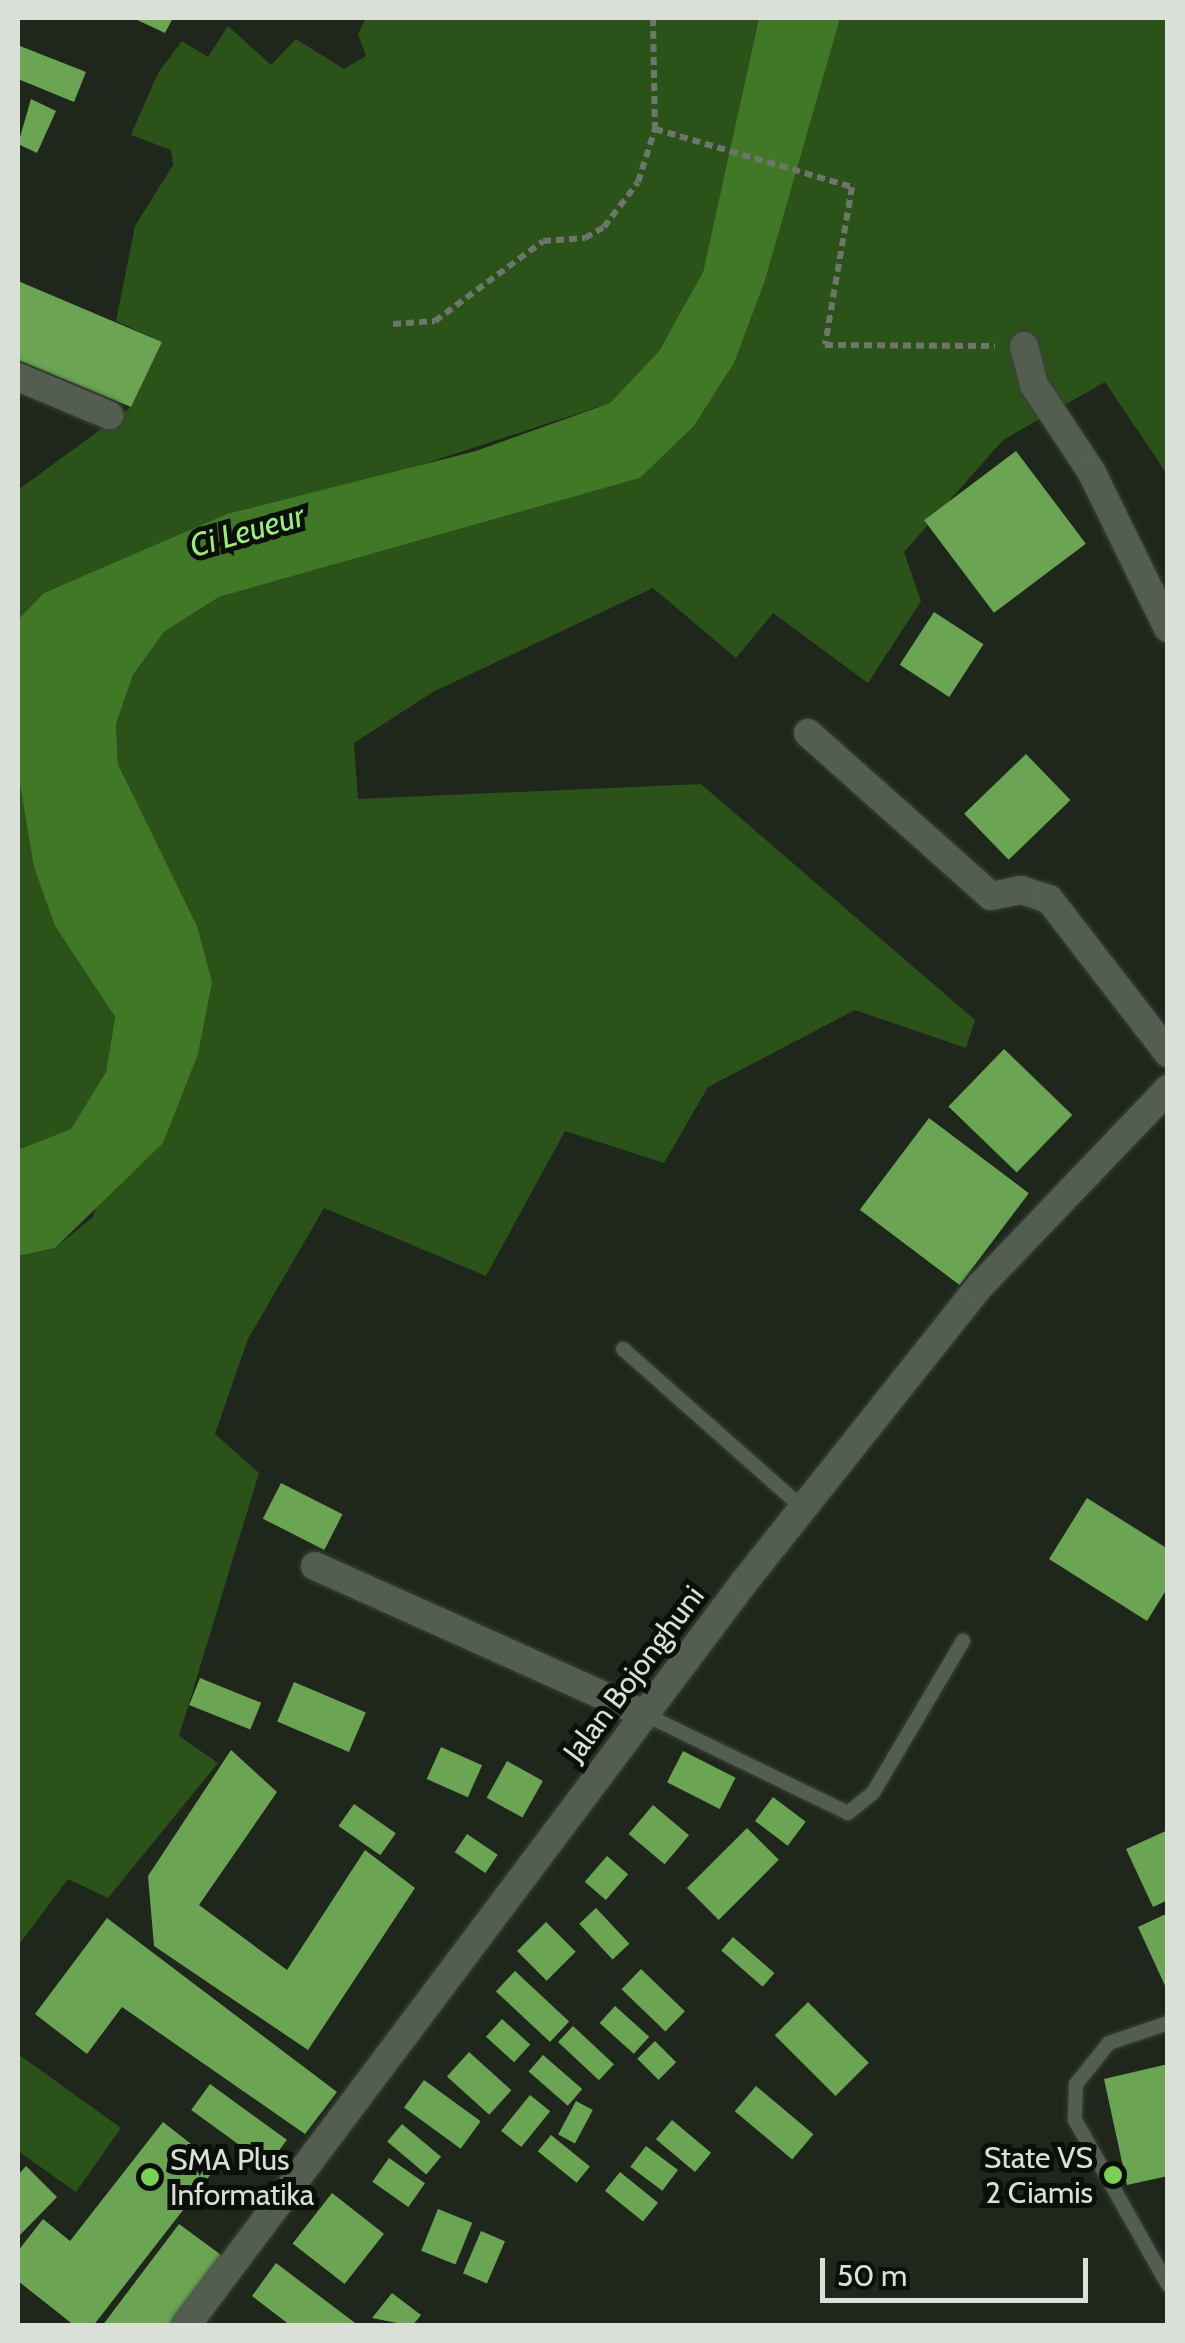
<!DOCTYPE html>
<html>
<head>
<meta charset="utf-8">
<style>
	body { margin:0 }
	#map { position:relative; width:1185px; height:2343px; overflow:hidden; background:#1f271c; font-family:Cabin,sans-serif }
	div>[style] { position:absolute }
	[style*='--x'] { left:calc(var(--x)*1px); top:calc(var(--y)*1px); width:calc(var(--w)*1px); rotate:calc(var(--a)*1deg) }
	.green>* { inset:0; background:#2b5219 }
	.water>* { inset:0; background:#407826 }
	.building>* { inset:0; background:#6ba553; transform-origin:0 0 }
	.path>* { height:6px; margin-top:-3px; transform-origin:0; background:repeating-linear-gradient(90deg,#6e756b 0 8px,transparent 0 13px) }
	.roads { filter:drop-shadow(0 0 2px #3a4238) drop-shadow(0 0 2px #3a4238) }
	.service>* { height:14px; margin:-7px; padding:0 7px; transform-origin:7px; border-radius:7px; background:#545e50 }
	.minor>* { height:28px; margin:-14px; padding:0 14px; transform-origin:14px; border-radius:14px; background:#545e50 }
	.dots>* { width:28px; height:28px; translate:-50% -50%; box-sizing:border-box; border:5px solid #0b0f0a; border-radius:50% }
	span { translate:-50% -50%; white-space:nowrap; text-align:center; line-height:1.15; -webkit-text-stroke:10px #0b0f0a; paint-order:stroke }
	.street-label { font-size:30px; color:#dae0d8 }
	.poi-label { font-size:30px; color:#dae0d8 }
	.right { translate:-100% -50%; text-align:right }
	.left { translate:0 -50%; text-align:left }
	.water-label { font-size:32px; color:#9eea7f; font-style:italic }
	.frame { position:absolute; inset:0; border:20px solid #dae0d8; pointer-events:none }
	.scale { position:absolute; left:820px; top:2258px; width:268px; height:45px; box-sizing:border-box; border:5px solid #dae0d8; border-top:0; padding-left:12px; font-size:30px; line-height:35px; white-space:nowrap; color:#dae0d8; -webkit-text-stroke:8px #0b0f0a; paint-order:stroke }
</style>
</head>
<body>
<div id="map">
	<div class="green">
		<i style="clip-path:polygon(366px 18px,759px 18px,703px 272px,659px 351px,610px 403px,109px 567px,44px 593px,18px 628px,18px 490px,131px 407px,162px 342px,116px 321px,135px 226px,173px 165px,171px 150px,131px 135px,158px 73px,182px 41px,208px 57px,228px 26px,271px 65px,296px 39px,344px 69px,366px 56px,358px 34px)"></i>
		<i style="clip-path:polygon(840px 18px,1167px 18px,1167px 474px,1105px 382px,1003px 440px,904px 552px,921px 601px,868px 683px,773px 613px,736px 658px,653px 588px,433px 692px,354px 743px,358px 799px,701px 784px,975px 1020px,966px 1048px,855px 1010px,708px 1087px,664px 1163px,565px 1131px,486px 1276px,324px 1208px,248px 1339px,215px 1434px,259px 1473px,179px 1736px,218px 1763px,108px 1898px,68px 1879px,18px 1946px,18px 1256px,55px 1248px,93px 1217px,197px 926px,118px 764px,116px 724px,133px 675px,164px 632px,219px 597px,640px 478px,694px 426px,734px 363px)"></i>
		<i style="clip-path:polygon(18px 771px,55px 926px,115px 1017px,106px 1072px,71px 1129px,31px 1152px,18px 1150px)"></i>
		<i style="clip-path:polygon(18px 2054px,121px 2128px,76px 2192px,18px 2151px)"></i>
	</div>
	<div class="water">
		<i style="clip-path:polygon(759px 18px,840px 18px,765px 280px,734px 363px,694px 426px,640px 478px,219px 597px,164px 632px,133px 675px,116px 724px,118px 764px,197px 926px,212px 982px,198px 1054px,163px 1143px,55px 1248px,18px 1256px,18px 1150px,71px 1129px,106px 1072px,115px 1017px,55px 926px,34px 867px,18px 771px,20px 618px,44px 593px,227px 514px,476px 451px,610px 403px,659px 351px,703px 272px)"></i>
	</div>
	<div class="building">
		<i style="clip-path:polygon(133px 18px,173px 18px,165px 33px)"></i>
		<i style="clip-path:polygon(20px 46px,86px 72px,74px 102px,18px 79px)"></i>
		<i style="clip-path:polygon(31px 99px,56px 111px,37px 153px,18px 144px)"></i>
		<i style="clip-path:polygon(18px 281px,162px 342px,131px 407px,18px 360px)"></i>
		<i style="left:1016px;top:451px;width:116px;height:115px;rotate:53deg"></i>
		<i style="left:934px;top:612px;width:59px;height:63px;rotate:33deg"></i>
		<i style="left:1026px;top:754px;width:64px;height:86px;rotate:46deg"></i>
		<i style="left:1004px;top:1049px;width:95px;height:80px;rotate:44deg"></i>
		<i style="left:929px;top:1118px;width:125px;height:115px;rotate:37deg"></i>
		<i style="left:281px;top:1483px;width:69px;height:40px;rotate:27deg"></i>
		<i style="clip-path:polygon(1087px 1498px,1168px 1549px,1168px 1587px,1147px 1621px,1049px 1559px)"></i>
		<i style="left:200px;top:1678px;width:66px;height:29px;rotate:22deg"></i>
		<i style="left:294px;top:1682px;width:78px;height:43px;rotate:23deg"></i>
		<i style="left:441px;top:1747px;width:45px;height:35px;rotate:24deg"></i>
		<i style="clip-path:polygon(231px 1750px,277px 1792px,199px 1905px,287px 1970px,365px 1850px,415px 1888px,308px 2050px,154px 1946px,148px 1876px)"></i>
		<i style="left:683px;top:1751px;width:59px;height:35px;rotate:27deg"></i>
		<i style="left:507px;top:1761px;width:41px;height:42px;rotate:29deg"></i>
		<i style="left:773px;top:1797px;width:41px;height:30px;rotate:37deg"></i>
		<i style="left:354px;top:1804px;width:51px;height:27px;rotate:35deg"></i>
		<i style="left:653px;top:1805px;width:47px;height:38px;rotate:40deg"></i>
		<i style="left:747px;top:1828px;width:45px;height:85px;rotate:45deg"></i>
		<i style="clip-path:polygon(1168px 1830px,1168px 1900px,1153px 1907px,1126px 1849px)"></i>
		<i style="left:467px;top:1834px;width:37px;height:22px;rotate:34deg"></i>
		<i style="left:607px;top:1856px;width:28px;height:34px;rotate:41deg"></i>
		<i style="left:596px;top:1908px;width:49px;height:23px;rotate:47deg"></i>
		<i style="clip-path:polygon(1168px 1913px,1168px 1992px,1138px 1927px)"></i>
		<i style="clip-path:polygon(107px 1918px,337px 2092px,305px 2134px,122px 2007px,87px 2054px,35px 2014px)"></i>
		<i style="left:546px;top:1922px;width:42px;height:41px;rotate:45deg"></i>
		<i style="left:733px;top:1937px;width:55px;height:18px;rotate:41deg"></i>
		<i style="left:641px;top:1969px;width:61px;height:28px;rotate:44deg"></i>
		<i style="left:515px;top:1971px;width:74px;height:28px;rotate:43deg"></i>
		<i style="left:808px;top:2002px;width:86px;height:47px;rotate:45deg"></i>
		<i style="left:615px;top:2006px;width:46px;height:23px;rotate:42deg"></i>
		<i style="left:502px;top:2019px;width:38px;height:24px;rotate:42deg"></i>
		<i style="left:573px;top:2026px;width:56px;height:22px;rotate:43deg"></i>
		<i style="left:655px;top:2041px;width:30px;height:25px;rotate:45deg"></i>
		<i style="left:469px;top:2052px;width:57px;height:33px;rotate:42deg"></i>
		<i style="left:543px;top:2055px;width:52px;height:22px;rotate:41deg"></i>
		<i style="clip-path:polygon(1168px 2064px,1168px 2176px,1127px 2185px,1104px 2079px)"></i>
		<i style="left:424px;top:2080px;width:70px;height:34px;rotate:36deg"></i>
		<i style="left:210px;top:2084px;width:95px;height:32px;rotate:36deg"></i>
		<i style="left:756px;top:2086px;width:75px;height:33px;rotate:40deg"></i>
		<i style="left:530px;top:2095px;width:26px;height:46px;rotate:39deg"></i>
		<i style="left:576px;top:2101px;width:19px;height:38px;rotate:28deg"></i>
		<i style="left:672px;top:2120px;width:51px;height:25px;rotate:40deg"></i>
		<i style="clip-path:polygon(163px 2122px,218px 2165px,93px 2326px,75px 2326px,18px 2281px,18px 2251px,43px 2219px,70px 2241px)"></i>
		<i style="left:402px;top:2124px;width:51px;height:23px;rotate:40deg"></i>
		<i style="left:551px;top:2135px;width:50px;height:21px;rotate:39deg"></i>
		<i style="left:646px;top:2146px;width:40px;height:26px;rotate:37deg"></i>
		<i style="left:389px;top:2158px;width:44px;height:29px;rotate:35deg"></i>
		<i style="clip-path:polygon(26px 2166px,57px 2197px,18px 2237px,18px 2175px)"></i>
		<i style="left:620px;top:2172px;width:49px;height:24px;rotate:39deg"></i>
		<i style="left:332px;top:2193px;width:66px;height:64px;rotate:38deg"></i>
		<i style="left:438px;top:2209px;width:37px;height:45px;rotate:22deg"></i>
		<i style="clip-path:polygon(179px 2224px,224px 2257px,172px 2326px,102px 2326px)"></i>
		<i style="left:481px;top:2231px;width:26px;height:46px;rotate:23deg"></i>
		<i style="clip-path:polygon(276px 2263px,359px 2326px,291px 2326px,252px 2296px)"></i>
		<i style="clip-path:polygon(392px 2293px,421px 2315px,412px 2326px,372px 2318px)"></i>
	</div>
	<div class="path">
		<i style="--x:653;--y:18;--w:111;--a:89"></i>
		<i style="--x:655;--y:129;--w:205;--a:16.4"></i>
		<i style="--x:852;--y:187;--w:160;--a:99.7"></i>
		<i style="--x:825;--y:345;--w:170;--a:0.3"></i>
		<i style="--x:393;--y:324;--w:42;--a:-4.1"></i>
		<i style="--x:435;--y:321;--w:134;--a:-36.5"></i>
		<i style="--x:543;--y:241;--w:42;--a:-4.1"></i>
		<i style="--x:585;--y:238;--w:22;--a:-30"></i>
		<i style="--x:604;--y:227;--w:56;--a:-52.9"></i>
		<i style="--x:638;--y:182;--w:56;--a:-72.2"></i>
	</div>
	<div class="roads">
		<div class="service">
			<i style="--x:623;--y:1349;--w:242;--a:41.5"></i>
			<i style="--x:642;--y:1713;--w:229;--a:25.9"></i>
			<i style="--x:848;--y:1813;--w:32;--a:-39"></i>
			<i style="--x:873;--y:1793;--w:177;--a:-59.4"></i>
			<i style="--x:1168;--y:2023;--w:62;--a:161.3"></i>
			<i style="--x:1109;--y:2043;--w:53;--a:128.8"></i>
			<i style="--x:1076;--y:2084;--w:36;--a:92"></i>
			<i style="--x:1075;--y:2120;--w:189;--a:60.6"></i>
		</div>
		<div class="minor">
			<i style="--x:1024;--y:346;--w:40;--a:75.6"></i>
			<i style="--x:1034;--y:385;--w:103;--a:56.5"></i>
			<i style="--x:1091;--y:471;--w:175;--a:63.9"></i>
			<i style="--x:18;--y:377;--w:99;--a:22.7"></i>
			<i style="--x:808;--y:733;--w:245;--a:41.7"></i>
			<i style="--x:991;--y:896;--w:31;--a:-11"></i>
			<i style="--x:1021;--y:890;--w:29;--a:18"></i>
			<i style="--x:1049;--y:899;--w:195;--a:52.3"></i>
			<i style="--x:315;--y:1566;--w:359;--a:24.2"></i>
			<i style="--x:186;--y:2326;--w:931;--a:-53.12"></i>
			<i style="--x:745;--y:1581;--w:376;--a:-51.5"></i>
			<i style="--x:979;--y:1287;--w:274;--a:-46.3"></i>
		</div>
	</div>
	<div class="dots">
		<i style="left:1113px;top:2175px;background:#7bd155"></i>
		<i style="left:150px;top:2177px;background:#7bd155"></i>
	</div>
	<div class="street-label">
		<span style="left:634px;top:1674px;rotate:-53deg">Jalan Bojonghuni</span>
	</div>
	<div class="poi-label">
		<span class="right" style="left:1093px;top:2175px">State VS<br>2 Ciamis</span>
		<span class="left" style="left:170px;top:2177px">SMA Plus<br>Informatika</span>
	</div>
	<div class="water-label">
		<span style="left:247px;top:531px;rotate:-16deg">Ci Leueur</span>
	</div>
	<div class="frame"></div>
	<div class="scale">50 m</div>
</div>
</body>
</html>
